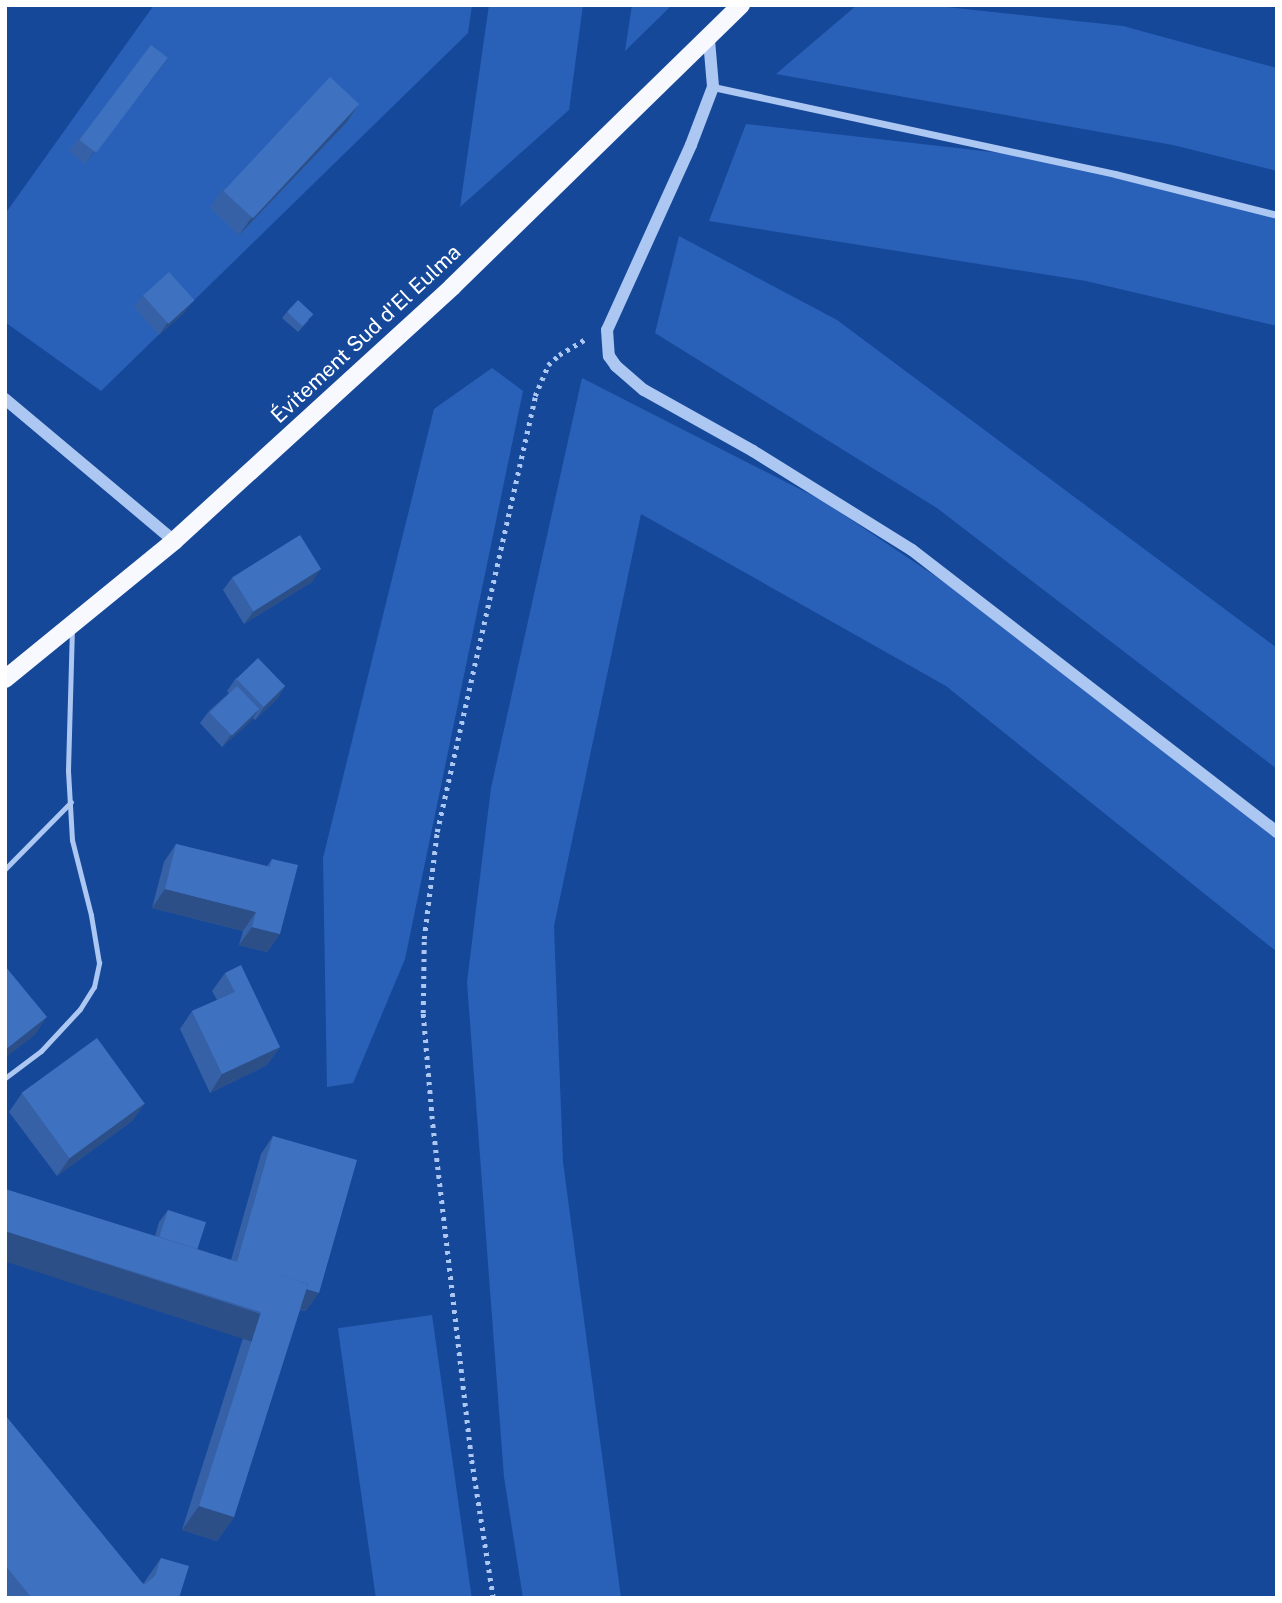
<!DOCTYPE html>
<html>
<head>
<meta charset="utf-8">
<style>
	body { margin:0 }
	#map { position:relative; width:1282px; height:1603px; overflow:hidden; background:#16489a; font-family:"Public Sans",sans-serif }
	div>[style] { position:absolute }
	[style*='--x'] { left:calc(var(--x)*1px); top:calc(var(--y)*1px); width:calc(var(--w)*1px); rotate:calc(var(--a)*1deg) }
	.green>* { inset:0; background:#2a61b8; transform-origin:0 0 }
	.path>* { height:4.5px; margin-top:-2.25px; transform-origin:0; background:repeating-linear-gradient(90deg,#acc7f2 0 3.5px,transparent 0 8.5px) }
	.service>* { height:5px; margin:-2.5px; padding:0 2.5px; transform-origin:2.5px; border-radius:2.5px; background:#acc7f2 }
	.minor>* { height:7px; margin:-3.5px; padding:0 3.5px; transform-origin:3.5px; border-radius:3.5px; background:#acc7f2 }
	.tertiary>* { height:12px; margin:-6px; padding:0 6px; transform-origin:6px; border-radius:6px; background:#acc7f2 }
	.primary>* { height:18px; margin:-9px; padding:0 9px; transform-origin:9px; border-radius:9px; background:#f7f9ff }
	.wall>* { inset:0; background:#3661a6 }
	.shaded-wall>* { inset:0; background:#2c4f87; transform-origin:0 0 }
	.building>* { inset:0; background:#3f71c1; transform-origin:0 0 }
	span { translate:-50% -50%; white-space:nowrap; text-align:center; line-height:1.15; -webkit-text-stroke:7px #16489a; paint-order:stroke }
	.street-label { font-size:21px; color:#fff }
	.frame { position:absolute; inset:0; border:7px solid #fff; pointer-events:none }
</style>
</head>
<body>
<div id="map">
	<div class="green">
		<i style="clip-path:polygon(154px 5px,472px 5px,468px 33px,101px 391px,5px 322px,5px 214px)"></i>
		<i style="clip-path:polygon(489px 5px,583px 5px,569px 110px,460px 207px)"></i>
		<i style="clip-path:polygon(632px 5px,672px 5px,625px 51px)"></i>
		<i style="clip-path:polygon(857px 5px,928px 5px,1123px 26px,1277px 68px,1277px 171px,1173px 145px,776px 74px)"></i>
		<i style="clip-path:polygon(746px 124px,1062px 160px,1277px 218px,1277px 326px,1086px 281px,709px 221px)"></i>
		<i style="clip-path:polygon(679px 236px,837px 320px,1277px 648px,1277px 769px,937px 508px,655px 333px)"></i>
		<i style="clip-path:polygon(492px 368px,523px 391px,405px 959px,353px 1083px,327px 1087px,323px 858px,434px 409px)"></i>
		<i style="clip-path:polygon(582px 378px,823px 501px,1016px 630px,1277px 828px,1277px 952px,946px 686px,641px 514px,554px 926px,563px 1162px,621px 1598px,523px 1598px,504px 1477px,467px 982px,491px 788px)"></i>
		<i style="left:432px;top:1315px;width:286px;height:95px;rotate:82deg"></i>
	</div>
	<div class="path">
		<i style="--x:493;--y:1598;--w:143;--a:-98.9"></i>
		<i style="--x:471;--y:1457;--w:340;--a:-96.6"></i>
		<i style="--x:432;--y:1119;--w:106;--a:-94.9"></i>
		<i style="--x:423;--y:1013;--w:74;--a:-89.2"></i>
		<i style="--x:424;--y:939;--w:108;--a:-83.1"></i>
		<i style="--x:437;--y:832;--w:447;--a:-77.3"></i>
		<i style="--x:535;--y:396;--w:34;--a:-67"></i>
		<i style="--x:548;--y:365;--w:15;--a:-42"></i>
		<i style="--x:559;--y:355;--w:31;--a:-31"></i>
	</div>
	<div class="service">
		<i style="--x:5;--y:869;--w:94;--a:-45.4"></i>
		<i style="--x:5;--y:1078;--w:45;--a:-36.9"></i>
		<i style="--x:41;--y:1051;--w:57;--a:-47.1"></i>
		<i style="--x:80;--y:1009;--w:26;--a:-58"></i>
		<i style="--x:94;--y:987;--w:25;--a:-78"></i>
		<i style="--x:99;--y:963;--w:49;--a:-99.5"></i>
		<i style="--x:91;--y:915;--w:77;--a:-104.2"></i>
		<i style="--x:72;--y:840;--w:70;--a:-93.3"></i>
		<i style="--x:68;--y:770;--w:141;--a:-88.4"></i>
	</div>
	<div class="minor">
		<i style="--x:713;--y:87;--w:411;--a:12.2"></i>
		<i style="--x:1115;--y:174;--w:167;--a:14.2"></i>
	</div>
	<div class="tertiary">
		<i style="--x:709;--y:40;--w:47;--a:85.1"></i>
		<i style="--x:713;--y:87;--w:62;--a:110.8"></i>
		<i style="--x:691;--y:145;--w:203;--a:114.4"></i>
		<i style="--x:607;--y:330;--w:26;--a:86"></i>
		<i style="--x:609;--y:356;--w:12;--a:55"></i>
		<i style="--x:616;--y:366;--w:37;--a:41"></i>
		<i style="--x:644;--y:390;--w:125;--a:29.2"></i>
		<i style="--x:753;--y:451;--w:187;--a:31.9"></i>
		<i style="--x:912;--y:550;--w:461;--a:37.7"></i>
		<i style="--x:5;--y:399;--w:221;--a:40"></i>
	</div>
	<div class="primary">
		<i style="--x:5;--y:679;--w:218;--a:-39.2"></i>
		<i style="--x:174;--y:541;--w:377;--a:-42.4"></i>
		<i style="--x:452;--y:287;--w:404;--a:-44.3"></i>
	</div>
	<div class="wall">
		<i style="clip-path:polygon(168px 58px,85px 164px,69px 151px,78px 139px)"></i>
		<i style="clip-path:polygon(346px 123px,239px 235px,210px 208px,222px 190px)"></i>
		<i style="clip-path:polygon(143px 295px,185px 312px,159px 335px,134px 307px)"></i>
		<i style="clip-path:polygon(287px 312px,309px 320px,298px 332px,282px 318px)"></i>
		<i style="clip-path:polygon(232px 578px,312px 582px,244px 624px,223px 590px)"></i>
		<i style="clip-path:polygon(236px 678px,285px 686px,277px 699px,255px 720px,253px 718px,250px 722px,222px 747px,200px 723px,209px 711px,229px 693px,227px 691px)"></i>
		<i style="clip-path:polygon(176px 844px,267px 866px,272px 859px,280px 934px,267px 952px,239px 945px,243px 931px,152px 908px,164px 862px)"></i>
		<i style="clip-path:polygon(225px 973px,280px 1047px,267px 1065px,210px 1093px,180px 1029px,192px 1011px,217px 1000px,212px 991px)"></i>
		<i style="clip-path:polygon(22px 1093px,145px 1103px,132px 1121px,57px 1176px,9px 1112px)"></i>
		<i style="clip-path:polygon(273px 1136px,306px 1311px,300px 1310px,234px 1517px,217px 1541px,182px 1530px,244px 1335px,5px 1260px,5px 1189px,155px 1236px,159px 1222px,168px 1210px,197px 1249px,231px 1260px,261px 1154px)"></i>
		<i style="clip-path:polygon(5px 1415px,143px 1584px,161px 1558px,179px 1598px,5px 1598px)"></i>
	</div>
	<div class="shaded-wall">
		<i style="clip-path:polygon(168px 58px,159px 70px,85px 164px,94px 152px)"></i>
		<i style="clip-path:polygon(359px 104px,346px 123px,239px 235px,252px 217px)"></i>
		<i style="clip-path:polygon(194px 300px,185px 312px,159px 335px,168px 322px)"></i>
		<i style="clip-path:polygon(321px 569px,312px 582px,244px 624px,253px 612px)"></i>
		<i style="clip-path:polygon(285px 686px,277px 699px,255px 720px,264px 707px)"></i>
		<i style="clip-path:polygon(259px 709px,250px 722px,222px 747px,231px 735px)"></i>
		<i style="clip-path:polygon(165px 889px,256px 912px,243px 931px,152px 908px)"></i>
		<i style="clip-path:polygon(252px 927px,280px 934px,267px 952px,239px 945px)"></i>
		<i style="clip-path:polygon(47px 1017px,35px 1035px,5px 1058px,5px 1050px)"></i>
		<i style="clip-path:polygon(280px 1047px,267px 1065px,210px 1093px,222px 1074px)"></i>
		<i style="clip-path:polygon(145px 1103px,132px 1121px,57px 1176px,70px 1158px)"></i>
		<i style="left:5px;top:1231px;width:269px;height:29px;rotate:18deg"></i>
		<i style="clip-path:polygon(236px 1268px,319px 1293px,306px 1311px,223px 1286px)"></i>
		<i style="clip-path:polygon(199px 1506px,234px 1517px,217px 1541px,182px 1530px)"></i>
	</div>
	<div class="building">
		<i style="left:151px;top:45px;width:21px;height:119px;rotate:37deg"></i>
		<i style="left:330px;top:77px;width:40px;height:156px;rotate:43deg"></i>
		<i style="left:169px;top:272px;width:38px;height:35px;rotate:48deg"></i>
		<i style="left:298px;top:300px;width:21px;height:16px;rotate:43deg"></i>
		<i style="left:300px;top:535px;width:40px;height:80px;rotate:58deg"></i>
		<i style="left:258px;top:658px;width:39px;height:30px;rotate:46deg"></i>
		<i style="left:237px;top:686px;width:32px;height:38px;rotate:46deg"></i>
		<i style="clip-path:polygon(176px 844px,270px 867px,272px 859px,298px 865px,280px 934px,252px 927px,256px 912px,165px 889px)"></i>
		<i style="clip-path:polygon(241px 965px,280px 1047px,222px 1074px,192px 1011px,235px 992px,225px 973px)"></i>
		<i style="clip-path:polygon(5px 966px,47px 1017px,5px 1050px)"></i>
		<i style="left:97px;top:1038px;width:81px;height:93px;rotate:54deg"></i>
		<i style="clip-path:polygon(273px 1136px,357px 1160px,319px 1293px,306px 1289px,308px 1284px,237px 1262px)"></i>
		<i style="clip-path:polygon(5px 1189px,308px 1284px,234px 1517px,199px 1506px,261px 1312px,5px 1231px)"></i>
		<i style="left:168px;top:1210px;width:40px;height:28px;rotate:18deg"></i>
		<i style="clip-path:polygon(5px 1415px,144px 1585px,155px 1576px,161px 1558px,189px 1566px,179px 1598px,32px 1598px,5px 1565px)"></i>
	</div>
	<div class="street-label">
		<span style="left:366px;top:334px;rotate:-43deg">Évitement Sud d'El Eulma</span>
	</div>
	<div class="frame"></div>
</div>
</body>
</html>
